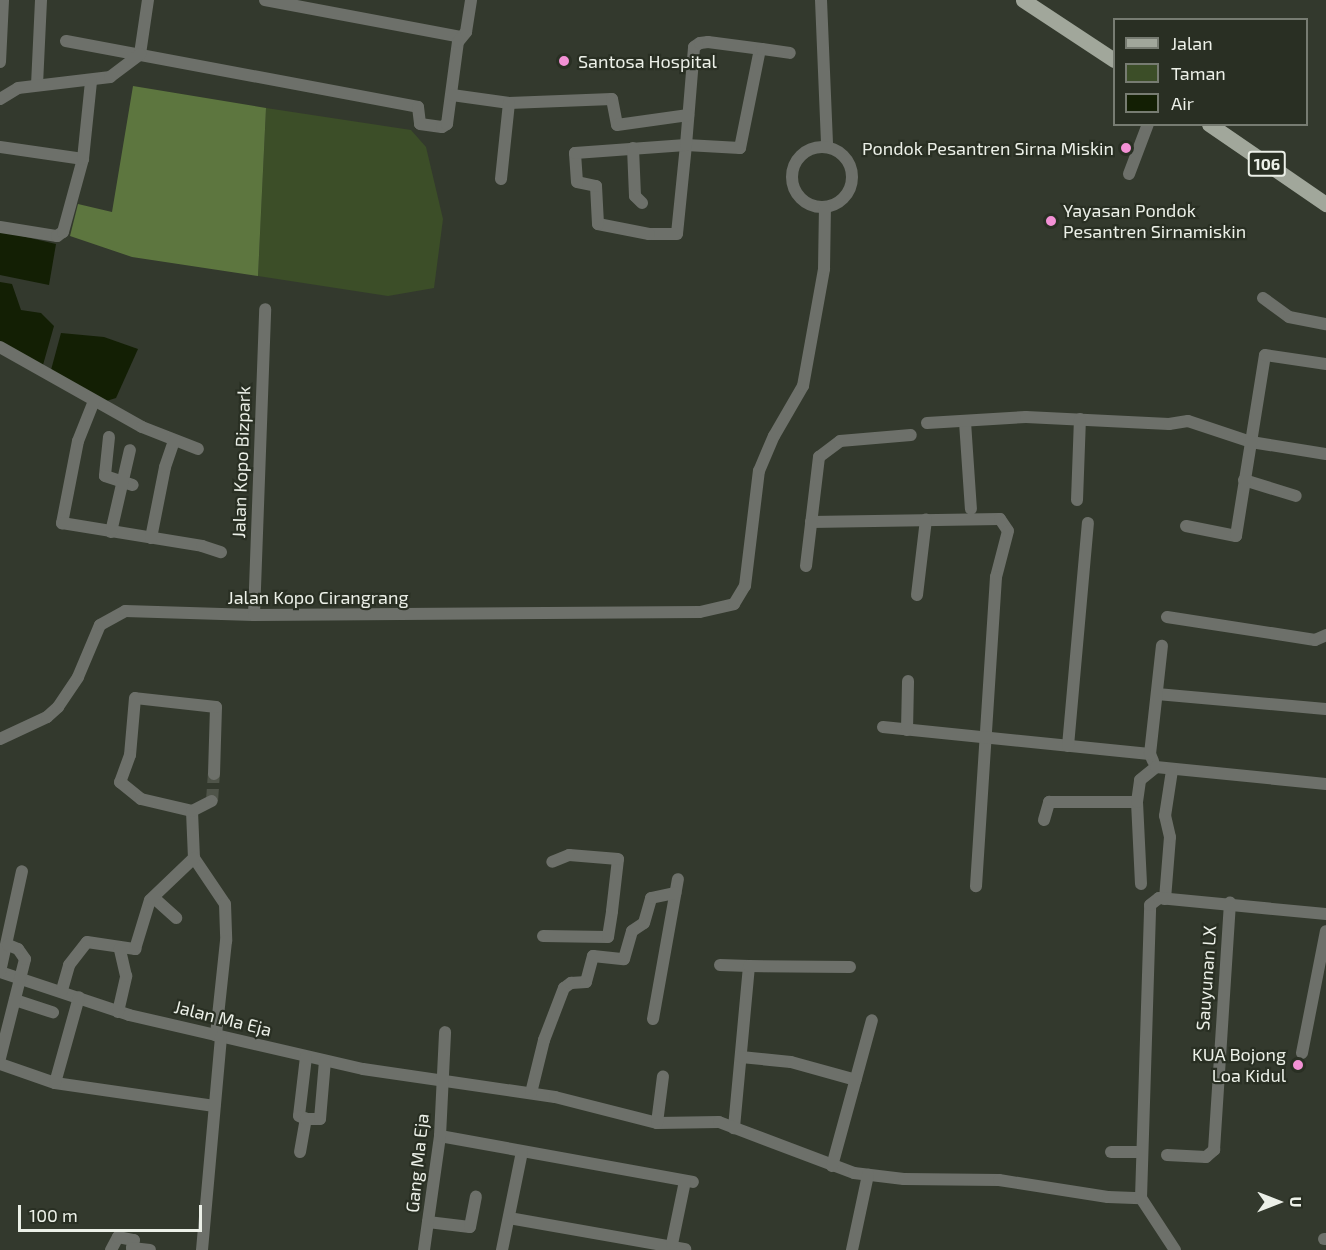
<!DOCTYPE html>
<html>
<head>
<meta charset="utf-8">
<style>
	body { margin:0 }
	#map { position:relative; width:1326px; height:1250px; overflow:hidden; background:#33392d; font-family:"Exo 2",sans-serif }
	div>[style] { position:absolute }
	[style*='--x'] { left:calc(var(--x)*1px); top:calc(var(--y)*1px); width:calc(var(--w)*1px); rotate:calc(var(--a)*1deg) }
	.green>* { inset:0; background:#3c4e28 }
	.forest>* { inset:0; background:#5d763f }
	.water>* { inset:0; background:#131f04 }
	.street-tunnel>* { height:12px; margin-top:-6px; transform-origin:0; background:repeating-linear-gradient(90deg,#4f5449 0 12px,transparent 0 18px) }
	.street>* { height:12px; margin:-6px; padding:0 6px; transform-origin:6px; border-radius:6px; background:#6d706a }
	.street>.ring { margin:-6px; padding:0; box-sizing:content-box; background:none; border:12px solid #6d706a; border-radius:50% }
	.primary>* { height:15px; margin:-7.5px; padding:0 7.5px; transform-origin:7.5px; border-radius:7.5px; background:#a1a79b }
	.dots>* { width:16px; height:16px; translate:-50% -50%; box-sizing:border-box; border:3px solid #292f23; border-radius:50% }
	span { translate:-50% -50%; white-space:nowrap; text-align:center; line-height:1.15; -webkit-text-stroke:4.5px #292f23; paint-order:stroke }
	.shield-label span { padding:2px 4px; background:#292f23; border:2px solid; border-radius:4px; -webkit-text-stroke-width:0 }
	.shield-label { font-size:16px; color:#ecf0e8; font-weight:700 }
	.poi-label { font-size:18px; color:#ecf0e8 }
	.left { translate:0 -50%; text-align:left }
	.right { translate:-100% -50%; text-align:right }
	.street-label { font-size:18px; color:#ecf0e8 }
	.legend { position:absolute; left:1113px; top:18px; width:195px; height:108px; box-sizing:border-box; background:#292f23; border:2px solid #777c72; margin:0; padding:8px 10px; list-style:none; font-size:18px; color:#ecf0e8 }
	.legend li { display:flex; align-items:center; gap:12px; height:30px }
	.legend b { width:30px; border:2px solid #777c72 }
	.north { position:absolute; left:1248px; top:1172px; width:60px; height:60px; -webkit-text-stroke:4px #292f23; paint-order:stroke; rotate:90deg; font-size:16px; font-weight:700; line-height:24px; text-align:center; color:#ecf0e8 }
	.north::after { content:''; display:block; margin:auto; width:21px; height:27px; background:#ecf0e8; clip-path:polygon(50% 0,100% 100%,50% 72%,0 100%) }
	.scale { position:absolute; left:18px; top:1205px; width:184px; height:27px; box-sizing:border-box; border:3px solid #ecf0e8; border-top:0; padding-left:8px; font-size:18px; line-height:21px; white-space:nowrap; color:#ecf0e8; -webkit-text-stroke:4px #292f23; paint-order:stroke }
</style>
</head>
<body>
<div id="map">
	<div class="green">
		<i style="clip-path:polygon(266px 108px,411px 130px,426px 147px,443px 219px,434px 288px,388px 296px,258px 276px)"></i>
	</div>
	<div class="forest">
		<i style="clip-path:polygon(133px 86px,266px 108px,258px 276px,132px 257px,70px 236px,78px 204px,112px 212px)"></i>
	</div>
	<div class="water">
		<i style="clip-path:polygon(0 231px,56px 244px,49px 285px,0 275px)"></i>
		<i style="clip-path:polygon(0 282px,12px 284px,21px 310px,41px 313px,54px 326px,43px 365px,0 345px)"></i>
		<i style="clip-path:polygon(61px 333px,104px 337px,138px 349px,116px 398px,103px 402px,51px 370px)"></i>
	</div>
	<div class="street-tunnel">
		<i style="--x:212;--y:801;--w:27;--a:-86"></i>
	</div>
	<div class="street">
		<i style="--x:265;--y:0;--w:199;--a:10.7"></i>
		<i style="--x:821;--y:0;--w:146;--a:87.6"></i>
		<i style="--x:66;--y:41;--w:358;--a:10.6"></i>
		<i style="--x:418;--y:107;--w:17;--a:83"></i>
		<i style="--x:420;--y:124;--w:22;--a:8"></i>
		<i style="--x:442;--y:127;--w:6;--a:-31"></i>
		<i style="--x:447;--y:124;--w:83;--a:-82.4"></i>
		<i style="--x:458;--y:42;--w:13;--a:-51"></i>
		<i style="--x:466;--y:32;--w:32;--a:-81"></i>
		<i style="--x:760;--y:49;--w:101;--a:101.4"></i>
		<i style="--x:740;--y:148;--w:54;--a:-176.8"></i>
		<i style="--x:686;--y:145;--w:89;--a:95.8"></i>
		<i style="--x:677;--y:234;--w:28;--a:180"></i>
		<i style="--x:649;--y:234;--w:52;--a:-168.9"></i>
		<i style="--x:598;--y:224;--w:38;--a:-93"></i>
		<i style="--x:596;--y:186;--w:19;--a:-168"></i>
		<i style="--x:577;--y:182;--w:29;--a:-94"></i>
		<i style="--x:575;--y:153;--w:111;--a:-4.1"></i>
		<i style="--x:686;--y:145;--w:98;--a:-85.3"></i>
		<i style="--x:694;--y:47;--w:7;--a:-34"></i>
		<i style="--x:700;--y:43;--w:8;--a:-7"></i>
		<i style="--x:708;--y:42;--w:54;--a:7.4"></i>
		<i style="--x:762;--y:49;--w:28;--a:8"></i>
		<i style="--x:140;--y:54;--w:55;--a:-81.6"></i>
		<i style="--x:0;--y:62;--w:62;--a:-87.2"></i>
		<i style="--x:37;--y:85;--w:85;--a:-87.3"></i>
		<i style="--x:452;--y:95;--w:58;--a:8"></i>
		<i style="--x:509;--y:103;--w:103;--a:-2.2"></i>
		<i style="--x:612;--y:99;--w:26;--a:79"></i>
		<i style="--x:617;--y:125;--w:72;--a:-8"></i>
		<i style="--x:0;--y:99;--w:21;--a:-31"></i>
		<i style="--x:18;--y:88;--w:93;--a:-6.8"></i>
		<i style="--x:110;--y:77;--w:38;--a:-37"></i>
		<i class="ring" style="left:792px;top:147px;width:48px;height:48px"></i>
		<i style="--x:0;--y:147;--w:84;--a:8.2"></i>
		<i style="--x:633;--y:148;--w:48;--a:87.6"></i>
		<i style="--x:635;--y:196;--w:10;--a:45"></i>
		<i style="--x:1129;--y:174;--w:53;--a:-69.2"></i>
		<i style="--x:501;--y:179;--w:76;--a:-84"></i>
		<i style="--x:0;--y:227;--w:58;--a:9"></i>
		<i style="--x:57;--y:236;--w:7;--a:-34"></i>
		<i style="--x:63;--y:232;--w:76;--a:-74.7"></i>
		<i style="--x:83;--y:159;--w:78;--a:-84.1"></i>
		<i style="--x:1263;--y:298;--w:32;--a:36"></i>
		<i style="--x:1289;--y:317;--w:38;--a:11"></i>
		<i style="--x:0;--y:347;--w:163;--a:29.4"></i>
		<i style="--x:142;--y:427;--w:60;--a:21.4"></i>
		<i style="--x:94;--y:401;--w:43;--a:111.8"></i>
		<i style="--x:78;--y:441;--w:84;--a:101"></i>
		<i style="--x:62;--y:523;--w:142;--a:9.3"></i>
		<i style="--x:202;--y:546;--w:20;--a:18"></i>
		<i style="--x:965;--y:422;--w:87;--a:86.1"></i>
		<i style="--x:927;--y:423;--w:99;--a:-3.5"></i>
		<i style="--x:1026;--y:417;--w:143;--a:2.8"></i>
		<i style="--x:1169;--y:424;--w:19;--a:-9"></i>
		<i style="--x:1188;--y:421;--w:66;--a:18.4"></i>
		<i style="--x:1251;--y:442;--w:76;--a:9.1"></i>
		<i style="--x:109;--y:437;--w:39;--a:96"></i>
		<i style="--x:105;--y:476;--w:29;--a:18"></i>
		<i style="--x:1244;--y:480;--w:54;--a:17.1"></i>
		<i style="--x:1077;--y:500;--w:81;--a:-87.9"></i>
		<i style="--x:811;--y:522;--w:189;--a:-0.9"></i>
		<i style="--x:1000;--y:519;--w:14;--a:56"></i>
		<i style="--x:1008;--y:531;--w:48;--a:104.6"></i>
		<i style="--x:996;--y:577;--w:310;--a:93.7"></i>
		<i style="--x:1186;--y:526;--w:51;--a:11.3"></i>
		<i style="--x:1236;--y:536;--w:183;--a:-80.9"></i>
		<i style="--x:1265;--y:355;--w:62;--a:8.4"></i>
		<i style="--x:111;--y:532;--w:84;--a:-77"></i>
		<i style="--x:151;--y:538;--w:72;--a:-78.8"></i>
		<i style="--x:165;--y:467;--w:28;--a:-71"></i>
		<i style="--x:806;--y:566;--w:110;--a:-83.2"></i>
		<i style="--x:819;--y:457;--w:26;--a:-37"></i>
		<i style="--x:840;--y:441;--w:71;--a:-4.8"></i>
		<i style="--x:917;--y:595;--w:76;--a:-83.2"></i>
		<i style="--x:254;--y:615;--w:306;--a:-87.9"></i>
		<i style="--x:1167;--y:617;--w:150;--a:8.8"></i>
		<i style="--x:1315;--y:640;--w:12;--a:-24"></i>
		<i style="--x:1157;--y:694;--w:169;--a:5.1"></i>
		<i style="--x:883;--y:727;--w:268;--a:5.8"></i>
		<i style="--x:907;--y:730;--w:49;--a:-88.8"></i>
		<i style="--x:0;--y:739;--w:52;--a:-25.1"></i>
		<i style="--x:47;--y:717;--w:15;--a:-42"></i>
		<i style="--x:58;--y:707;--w:36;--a:-56"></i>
		<i style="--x:78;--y:677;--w:56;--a:-67.1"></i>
		<i style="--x:100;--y:625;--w:29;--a:-29"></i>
		<i style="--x:125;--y:611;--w:129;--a:1.8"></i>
		<i style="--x:254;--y:615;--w:446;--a:-0.4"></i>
		<i style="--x:700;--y:612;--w:35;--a:-13"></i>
		<i style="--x:734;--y:604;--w:21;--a:-59"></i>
		<i style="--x:745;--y:586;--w:116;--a:-83.1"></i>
		<i style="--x:759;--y:471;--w:38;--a:-67"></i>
		<i style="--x:774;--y:436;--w:58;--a:-59.9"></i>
		<i style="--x:803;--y:386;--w:119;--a:-79.8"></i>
		<i style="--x:824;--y:269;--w:61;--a:-89.1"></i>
		<i style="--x:1068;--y:746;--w:224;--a:-84.9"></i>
		<i style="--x:1153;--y:761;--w:8;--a:-113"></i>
		<i style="--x:1150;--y:754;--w:109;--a:-83.7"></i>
		<i style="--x:214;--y:774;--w:67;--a:-88.3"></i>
		<i style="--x:216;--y:707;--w:81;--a:-173.7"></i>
		<i style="--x:135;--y:698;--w:57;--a:95"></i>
		<i style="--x:130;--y:755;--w:29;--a:110"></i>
		<i style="--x:120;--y:782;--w:27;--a:39"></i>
		<i style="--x:141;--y:799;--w:52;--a:13.2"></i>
		<i style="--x:192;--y:811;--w:47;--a:87.6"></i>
		<i style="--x:194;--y:858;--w:55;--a:56"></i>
		<i style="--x:225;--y:904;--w:37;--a:88"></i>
		<i style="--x:226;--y:941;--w:95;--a:96.1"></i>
		<i style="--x:1137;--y:802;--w:82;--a:87.2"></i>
		<i style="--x:192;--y:811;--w:22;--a:-27"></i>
		<i style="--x:1044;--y:820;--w:19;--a:-74"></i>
		<i style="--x:1049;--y:802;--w:88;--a:0"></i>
		<i style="--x:1137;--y:802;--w:22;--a:-82"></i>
		<i style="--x:1140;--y:780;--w:21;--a:-39"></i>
		<i style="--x:1156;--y:767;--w:171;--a:5.7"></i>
		<i style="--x:154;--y:898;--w:30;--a:42"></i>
		<i style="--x:1165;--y:899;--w:62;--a:-85.4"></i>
		<i style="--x:1170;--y:837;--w:22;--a:-103"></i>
		<i style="--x:1165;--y:816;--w:47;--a:-81.3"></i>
		<i style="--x:543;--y:936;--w:65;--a:0.9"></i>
		<i style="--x:608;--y:937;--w:26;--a:-81"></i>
		<i style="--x:612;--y:911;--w:52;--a:-83.4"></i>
		<i style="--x:618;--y:859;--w:49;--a:-175.3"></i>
		<i style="--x:569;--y:855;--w:18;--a:158"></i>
		<i style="--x:720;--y:965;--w:29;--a:2"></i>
		<i style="--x:749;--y:966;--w:163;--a:95.3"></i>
		<i style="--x:749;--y:966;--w:101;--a:0.6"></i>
		<i style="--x:0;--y:972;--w:136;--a:18.4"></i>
		<i style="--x:129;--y:1015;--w:240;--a:13"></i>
		<i style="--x:363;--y:1069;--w:194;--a:8.3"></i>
		<i style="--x:555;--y:1097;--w:105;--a:14.3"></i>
		<i style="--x:657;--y:1123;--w:62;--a:-0.9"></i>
		<i style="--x:719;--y:1122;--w:144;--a:20.7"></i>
		<i style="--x:854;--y:1173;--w:50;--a:6.8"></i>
		<i style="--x:904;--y:1179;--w:95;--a:0.6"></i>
		<i style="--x:999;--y:1180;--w:110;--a:8.9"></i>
		<i style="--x:1108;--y:1197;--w:33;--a:2"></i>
		<i style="--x:0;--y:972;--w:103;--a:-77.7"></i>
		<i style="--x:62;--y:990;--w:26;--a:-74"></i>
		<i style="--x:69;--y:965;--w:29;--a:-52"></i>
		<i style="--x:87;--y:942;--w:49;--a:8.3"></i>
		<i style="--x:135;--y:949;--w:51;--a:-73"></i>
		<i style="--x:150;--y:900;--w:61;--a:-43.7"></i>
		<i style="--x:15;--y:1000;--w:40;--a:18"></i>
		<i style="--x:118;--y:1012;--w:37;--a:-77"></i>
		<i style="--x:126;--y:976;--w:28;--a:-103"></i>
		<i style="--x:653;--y:1019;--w:142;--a:-79.9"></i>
		<i style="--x:1302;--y:1053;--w:124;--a:-78.9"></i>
		<i style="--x:306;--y:1057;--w:59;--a:96.8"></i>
		<i style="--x:299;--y:1116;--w:8;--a:23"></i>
		<i style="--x:741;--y:1057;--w:50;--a:5.7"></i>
		<i style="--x:791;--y:1062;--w:67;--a:15.5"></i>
		<i style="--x:0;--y:1058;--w:102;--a:-75.8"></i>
		<i style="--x:25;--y:959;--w:12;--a:-125"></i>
		<i style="--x:18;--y:949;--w:11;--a:-158"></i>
		<i style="--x:0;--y:1064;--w:58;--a:19.1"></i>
		<i style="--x:55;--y:1083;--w:161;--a:8.2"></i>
		<i style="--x:55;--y:1083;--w:89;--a:-74.4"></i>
		<i style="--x:531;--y:1093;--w:55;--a:-76.2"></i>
		<i style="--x:544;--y:1040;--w:56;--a:-69"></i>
		<i style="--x:564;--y:988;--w:9;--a:-36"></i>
		<i style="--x:571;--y:983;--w:15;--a:-4"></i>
		<i style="--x:586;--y:982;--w:27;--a:-75"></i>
		<i style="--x:593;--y:956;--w:31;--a:6"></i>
		<i style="--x:624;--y:959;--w:29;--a:-74"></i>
		<i style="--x:632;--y:931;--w:14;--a:-34"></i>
		<i style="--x:644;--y:923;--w:26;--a:-74"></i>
		<i style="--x:651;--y:898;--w:25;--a:-12"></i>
		<i style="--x:657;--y:1123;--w:47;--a:-82.7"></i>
		<i style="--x:440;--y:1136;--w:257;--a:10.3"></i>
		<i style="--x:300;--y:1152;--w:34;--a:-80"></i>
		<i style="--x:306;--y:1119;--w:14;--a:0"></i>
		<i style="--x:320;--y:1119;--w:58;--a:-85.1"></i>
		<i style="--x:1111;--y:1152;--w:30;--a:0"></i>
		<i style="--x:1167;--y:1155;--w:39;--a:3"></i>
		<i style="--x:1206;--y:1157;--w:11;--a:-41"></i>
		<i style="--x:1214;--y:1150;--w:248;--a:-86.3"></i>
		<i style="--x:832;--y:1166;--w:151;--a:-74.7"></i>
		<i style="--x:509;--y:1218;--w:179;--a:10"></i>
		<i style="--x:428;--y:1222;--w:42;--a:6.8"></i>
		<i style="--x:470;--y:1227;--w:31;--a:-79"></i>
		<i style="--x:1324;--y:1239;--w:2;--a:0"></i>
		<i style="--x:672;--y:1244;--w:64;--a:-78.3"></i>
		<i style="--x:111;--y:1250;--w:15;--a:-62"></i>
		<i style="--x:118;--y:1237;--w:16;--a:11"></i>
		<i style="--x:134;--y:1240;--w:8;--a:104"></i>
		<i style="--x:132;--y:1248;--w:18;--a:6"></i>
		<i style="--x:202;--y:1250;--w:214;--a:-84.9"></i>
		<i style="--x:424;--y:1250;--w:115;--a:-82"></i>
		<i style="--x:440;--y:1136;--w:104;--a:-87.2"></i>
		<i style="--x:502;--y:1250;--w:100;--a:-78.5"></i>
		<i style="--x:852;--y:1250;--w:77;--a:-78"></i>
		<i style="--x:1175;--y:1250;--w:62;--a:-123.2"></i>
		<i style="--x:1141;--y:1198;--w:293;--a:-88.2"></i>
		<i style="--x:1150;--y:905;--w:11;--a:-38"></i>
		<i style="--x:1159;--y:898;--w:168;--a:5.5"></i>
	</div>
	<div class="primary">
		<i style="--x:1023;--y:0;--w:109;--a:33.4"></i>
		<i style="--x:1209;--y:124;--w:142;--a:34.4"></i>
	</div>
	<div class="dots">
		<i style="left:564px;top:61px;background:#f391d5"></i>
		<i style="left:1126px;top:148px;background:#f391d5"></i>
		<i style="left:1051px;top:221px;background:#f391d5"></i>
		<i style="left:1298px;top:1065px;background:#f391d5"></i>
	</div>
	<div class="shield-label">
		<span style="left:1267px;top:164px">106</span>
	</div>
	<div class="poi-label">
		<span class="left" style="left:578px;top:61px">Santosa Hospital</span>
		<span class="right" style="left:1114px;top:148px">Pondok Pesantren Sirna Miskin</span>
		<span class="left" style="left:1063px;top:221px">Yayasan Pondok<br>Pesantren Sirnamiskin</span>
		<span class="right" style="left:1286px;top:1065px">KUA Bojong<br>Loa Kidul</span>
	</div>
	<div class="street-label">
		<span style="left:241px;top:462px;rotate:-88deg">Jalan Kopo Bizpark</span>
		<span style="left:318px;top:597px">Jalan Kopo Cirangrang</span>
		<span style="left:1206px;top:978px;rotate:-86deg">Sauyunan LX</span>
		<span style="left:223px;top:1018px;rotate:14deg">Jalan Ma Eja</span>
		<span style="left:417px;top:1163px;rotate:-84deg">Gang Ma Eja</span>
	</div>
	<ul class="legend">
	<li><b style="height:8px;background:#a1a79b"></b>Jalan</li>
	<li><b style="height:16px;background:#3c4e28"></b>Taman</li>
	<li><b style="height:16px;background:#131f04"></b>Air</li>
	</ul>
	<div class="north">U</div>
	<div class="scale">100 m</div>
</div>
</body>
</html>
